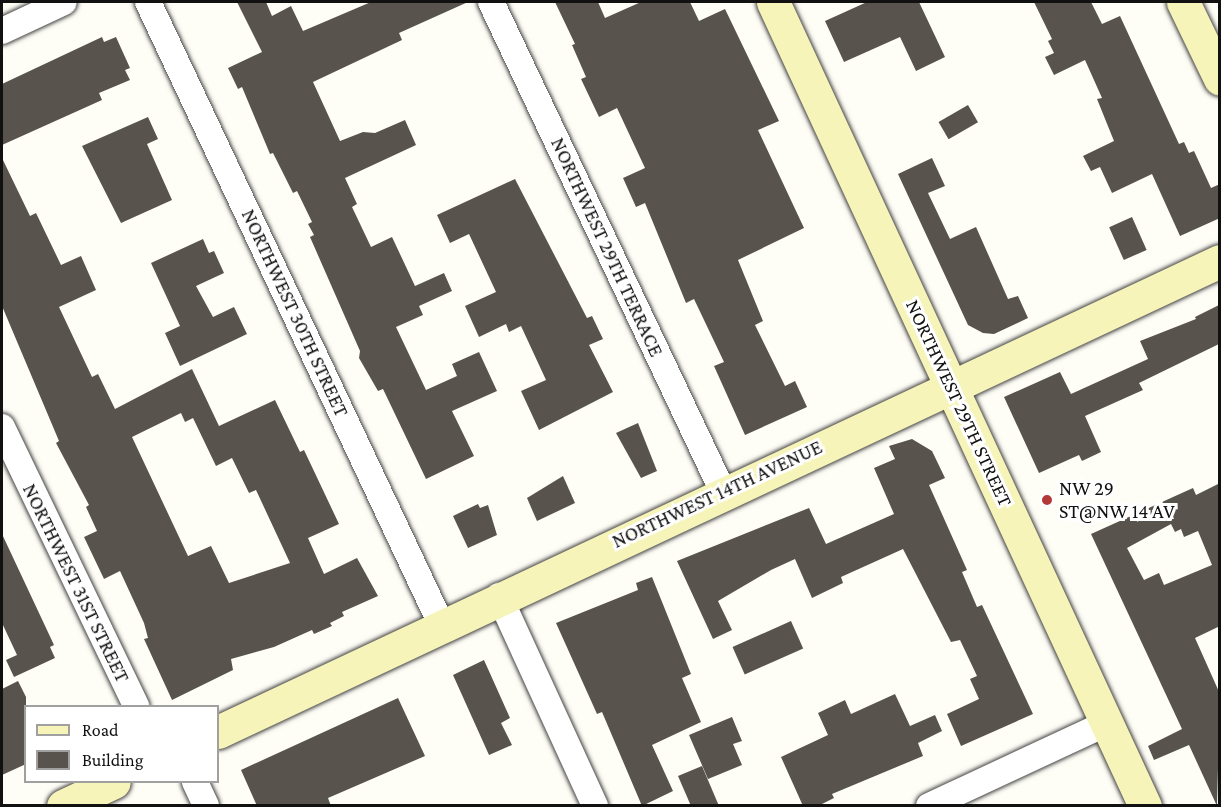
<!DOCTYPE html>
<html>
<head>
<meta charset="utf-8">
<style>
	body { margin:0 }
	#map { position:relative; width:1221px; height:807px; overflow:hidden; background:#fefdf6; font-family:"Crimson Pro",serif }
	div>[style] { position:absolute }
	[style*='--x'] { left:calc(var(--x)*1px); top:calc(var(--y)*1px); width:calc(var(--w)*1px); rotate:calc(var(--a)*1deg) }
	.building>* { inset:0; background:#59534e; transform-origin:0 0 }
	.roads { filter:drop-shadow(0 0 2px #444) drop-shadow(0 0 2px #444) }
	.street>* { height:26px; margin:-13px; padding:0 13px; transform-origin:13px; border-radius:13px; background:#fff }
	.secondary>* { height:33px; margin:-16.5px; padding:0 16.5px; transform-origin:16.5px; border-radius:16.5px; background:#f6f4b8 }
	.dots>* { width:16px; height:16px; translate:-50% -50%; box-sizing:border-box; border:3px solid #fff; border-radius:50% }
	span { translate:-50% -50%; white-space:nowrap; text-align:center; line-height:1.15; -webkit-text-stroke:6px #fff; paint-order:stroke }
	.street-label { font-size:20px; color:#111 }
	.poi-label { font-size:20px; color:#111 }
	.left { translate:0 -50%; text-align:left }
	.frame { position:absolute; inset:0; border:3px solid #111; pointer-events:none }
	.legend { position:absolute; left:24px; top:705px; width:195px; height:78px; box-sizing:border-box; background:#fff; border:2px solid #a0a0a0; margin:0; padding:8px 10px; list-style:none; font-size:18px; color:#111 }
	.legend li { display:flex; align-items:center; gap:12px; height:30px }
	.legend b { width:30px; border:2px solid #a0a0a0 }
</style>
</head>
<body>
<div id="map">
	<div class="building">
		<i style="clip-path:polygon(237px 2px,266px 2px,272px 16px,291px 6px,303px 31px,371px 2px,468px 2px,399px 33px,402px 40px,313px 82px,340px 141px,363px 132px,375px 133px,405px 120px,416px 145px,345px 178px,357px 204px,352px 207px,371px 247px,392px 237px,415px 286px,444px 273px,452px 291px,419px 306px,423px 315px,396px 327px,426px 390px,457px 376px,452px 364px,479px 352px,497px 391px,452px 411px,474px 456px,426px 479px,383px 389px,378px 391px,359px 358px,360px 351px,310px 237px,314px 235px,308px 224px,312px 222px,297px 191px,293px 193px,273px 153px,270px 154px,242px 87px,238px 89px,228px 68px,262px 52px)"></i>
		<i style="clip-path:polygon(555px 2px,598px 2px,605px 18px,641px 2px,690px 2px,699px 21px,725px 9px,779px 121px,758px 130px,804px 228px,738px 260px,763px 321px,755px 325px,785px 386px,795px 381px,807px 407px,745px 435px,714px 366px,724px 362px,694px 299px,686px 303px,645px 203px,636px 207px,623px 178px,645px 168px,617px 108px,599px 117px,581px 79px,586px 77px,572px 45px,575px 44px)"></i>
		<i style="clip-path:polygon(867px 2px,919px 2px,945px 57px,916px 71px,900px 37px,844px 62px,825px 21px)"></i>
		<i style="clip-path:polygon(1034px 2px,1091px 2px,1102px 24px,1120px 16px,1179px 144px,1184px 142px,1189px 153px,1194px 151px,1211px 188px,1220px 184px,1220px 218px,1180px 236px,1152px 174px,1112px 193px,1100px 167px,1091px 171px,1083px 156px,1114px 141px,1097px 99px,1102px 98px,1085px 60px,1054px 75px,1045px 57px,1054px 53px,1048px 41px,1052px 39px)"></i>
		<i style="clip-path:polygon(102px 37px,104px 42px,116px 37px,130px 68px,125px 70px,130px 80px,99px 93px,102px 100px,2px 145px,2px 84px)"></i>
		<i style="left:968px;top:105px;width:20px;height:34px;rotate:60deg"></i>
		<i style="clip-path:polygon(148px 117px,158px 139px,147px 144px,172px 200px,121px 223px,82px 146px)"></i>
		<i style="clip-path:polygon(evenodd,2px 158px,30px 216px,36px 213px,61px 265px,81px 256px,96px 290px,59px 307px,92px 377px,98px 374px,115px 409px,192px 369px,219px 426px,275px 400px,300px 452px,304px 450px,339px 524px,308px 538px,324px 574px,357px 558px,378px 596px,342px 612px,344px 616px,330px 623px,332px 626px,314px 634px,312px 630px,274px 647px,231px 659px,233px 670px,172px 700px,144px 639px,148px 638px,144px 623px,120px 571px,104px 579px,84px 537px,97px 531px,86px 507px,89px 505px,56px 443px,59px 441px,2px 306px,2px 158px,181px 413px,185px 422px,193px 418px,216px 466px,232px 458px,249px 493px,256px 490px,290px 563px,229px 583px,211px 546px,188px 556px,132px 437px,181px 413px)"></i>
		<i style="clip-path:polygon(932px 158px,945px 186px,928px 193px,950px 239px,976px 227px,1008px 299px,1018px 296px,1028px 318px,994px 334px,983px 333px,968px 325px,898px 174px)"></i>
		<i style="clip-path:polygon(515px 179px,587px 318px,592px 316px,603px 339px,589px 345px,613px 392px,539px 430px,521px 391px,546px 380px,521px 326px,509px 332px,506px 324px,479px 337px,465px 306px,496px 292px,469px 234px,450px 243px,437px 215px)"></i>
		<i style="left:1132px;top:217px;width:36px;height:25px;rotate:66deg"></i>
		<i style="clip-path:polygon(203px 239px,209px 253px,214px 251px,224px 273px,196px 286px,213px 317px,234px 307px,247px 334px,180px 366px,165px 333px,180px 326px,151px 263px)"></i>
		<i style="clip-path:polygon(1219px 305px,1219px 344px,1139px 383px,1143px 390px,1085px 416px,1101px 452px,1082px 461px,1079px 455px,1039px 473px,1004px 397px,1060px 372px,1071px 394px,1148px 359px,1140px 341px,1196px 319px,1195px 317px)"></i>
		<i style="clip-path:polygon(638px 423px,657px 471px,641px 478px,616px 433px)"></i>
		<i style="clip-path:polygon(912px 439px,932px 451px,945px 478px,929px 485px,967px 570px,962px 572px,977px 607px,982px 605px,1033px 714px,961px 746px,947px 714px,979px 699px,970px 679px,977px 676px,960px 640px,951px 642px,903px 549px,841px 577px,843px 583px,812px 598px,795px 559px,771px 570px,718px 601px,732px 630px,713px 639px,677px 561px,809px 508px,826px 544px,894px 514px,874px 468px,895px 459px,889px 446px)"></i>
		<i style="clip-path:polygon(563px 476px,575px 503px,537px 521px,527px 498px)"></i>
		<i style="clip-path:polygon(evenodd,1220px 483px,1220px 626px,1195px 638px,1220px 694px,1217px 806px,1189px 745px,1154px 760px,1148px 746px,1182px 729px,1091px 534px,1193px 488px,1196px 495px,1220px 483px,1171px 524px,1175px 532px,1181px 529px,1184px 537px,1198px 531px,1212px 565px,1164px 585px,1159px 573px,1144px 580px,1127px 548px,1171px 524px)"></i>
		<i style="clip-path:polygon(478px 504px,480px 508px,488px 505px,497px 535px,468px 548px,453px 516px)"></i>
		<i style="clip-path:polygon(2px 534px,54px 645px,50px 647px,55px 658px,14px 677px,6px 660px,17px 655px,2px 623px)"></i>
		<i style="clip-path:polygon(652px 577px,691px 674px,682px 678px,701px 722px,652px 745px,673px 791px,642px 806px,602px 712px,597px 714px,556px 623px,638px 590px,636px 583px)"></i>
		<i style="left:791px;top:621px;width:30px;height:64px;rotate:66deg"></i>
		<i style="clip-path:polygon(484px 660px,510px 718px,501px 723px,512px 745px,489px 755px,453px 675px)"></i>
		<i style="clip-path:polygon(18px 681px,26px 697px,26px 764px,2px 775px,2px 689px)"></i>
		<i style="clip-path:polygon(895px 694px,910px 726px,935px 715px,942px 731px,918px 743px,923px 756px,832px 794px,834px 798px,818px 806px,803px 806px,781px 757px,828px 735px,818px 713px,845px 700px,851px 714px)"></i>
		<i style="clip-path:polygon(398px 698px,425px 756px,328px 798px,331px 806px,257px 806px,241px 770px)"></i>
		<i style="clip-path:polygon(732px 717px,742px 741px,733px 744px,742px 765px,708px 779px,689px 735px)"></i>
		<i style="clip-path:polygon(702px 766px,719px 806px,691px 806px,678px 776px)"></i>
	</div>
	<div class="roads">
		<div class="street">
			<i style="--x:148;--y:2;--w:688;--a:64.78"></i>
			<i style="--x:491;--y:2;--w:542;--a:64.66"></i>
			<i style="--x:2;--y:31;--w:68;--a:-25.1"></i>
			<i style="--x:2;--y:427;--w:310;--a:64.3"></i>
			<i style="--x:499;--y:596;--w:231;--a:65.4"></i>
			<i style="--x:195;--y:782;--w:26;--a:65"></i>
			<i style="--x:929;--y:806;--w:196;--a:-25"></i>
		</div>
		<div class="secondary">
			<i style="--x:773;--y:2;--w:886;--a:65.17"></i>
			<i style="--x:1183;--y:2;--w:85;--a:64.3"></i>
			<i style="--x:218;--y:732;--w:1107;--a:-25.18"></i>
			<i style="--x:63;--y:806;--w:56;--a:-25.2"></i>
		</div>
	</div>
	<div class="dots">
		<i style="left:1047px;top:500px;background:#b33937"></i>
	</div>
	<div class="street-label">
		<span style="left:607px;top:247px;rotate:65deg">NORTHWEST 29TH TERRACE</span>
		<span style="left:295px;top:313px;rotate:65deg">NORTHWEST 30TH STREET</span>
		<span style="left:959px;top:403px;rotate:65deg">NORTHWEST 29TH STREET</span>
		<span style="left:717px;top:494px;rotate:-25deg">NORTHWEST 14TH AVENUE</span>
		<span style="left:76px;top:583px;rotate:64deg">NORTHWEST 31ST STREET</span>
	</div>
	<div class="poi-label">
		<span class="left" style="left:1059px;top:500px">NW 29<br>ST@NW 14 AV</span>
	</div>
	<div class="frame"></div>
	<ul class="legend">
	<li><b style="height:8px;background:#f6f4b8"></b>Road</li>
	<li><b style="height:16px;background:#59534e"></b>Building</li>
	</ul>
</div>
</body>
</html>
